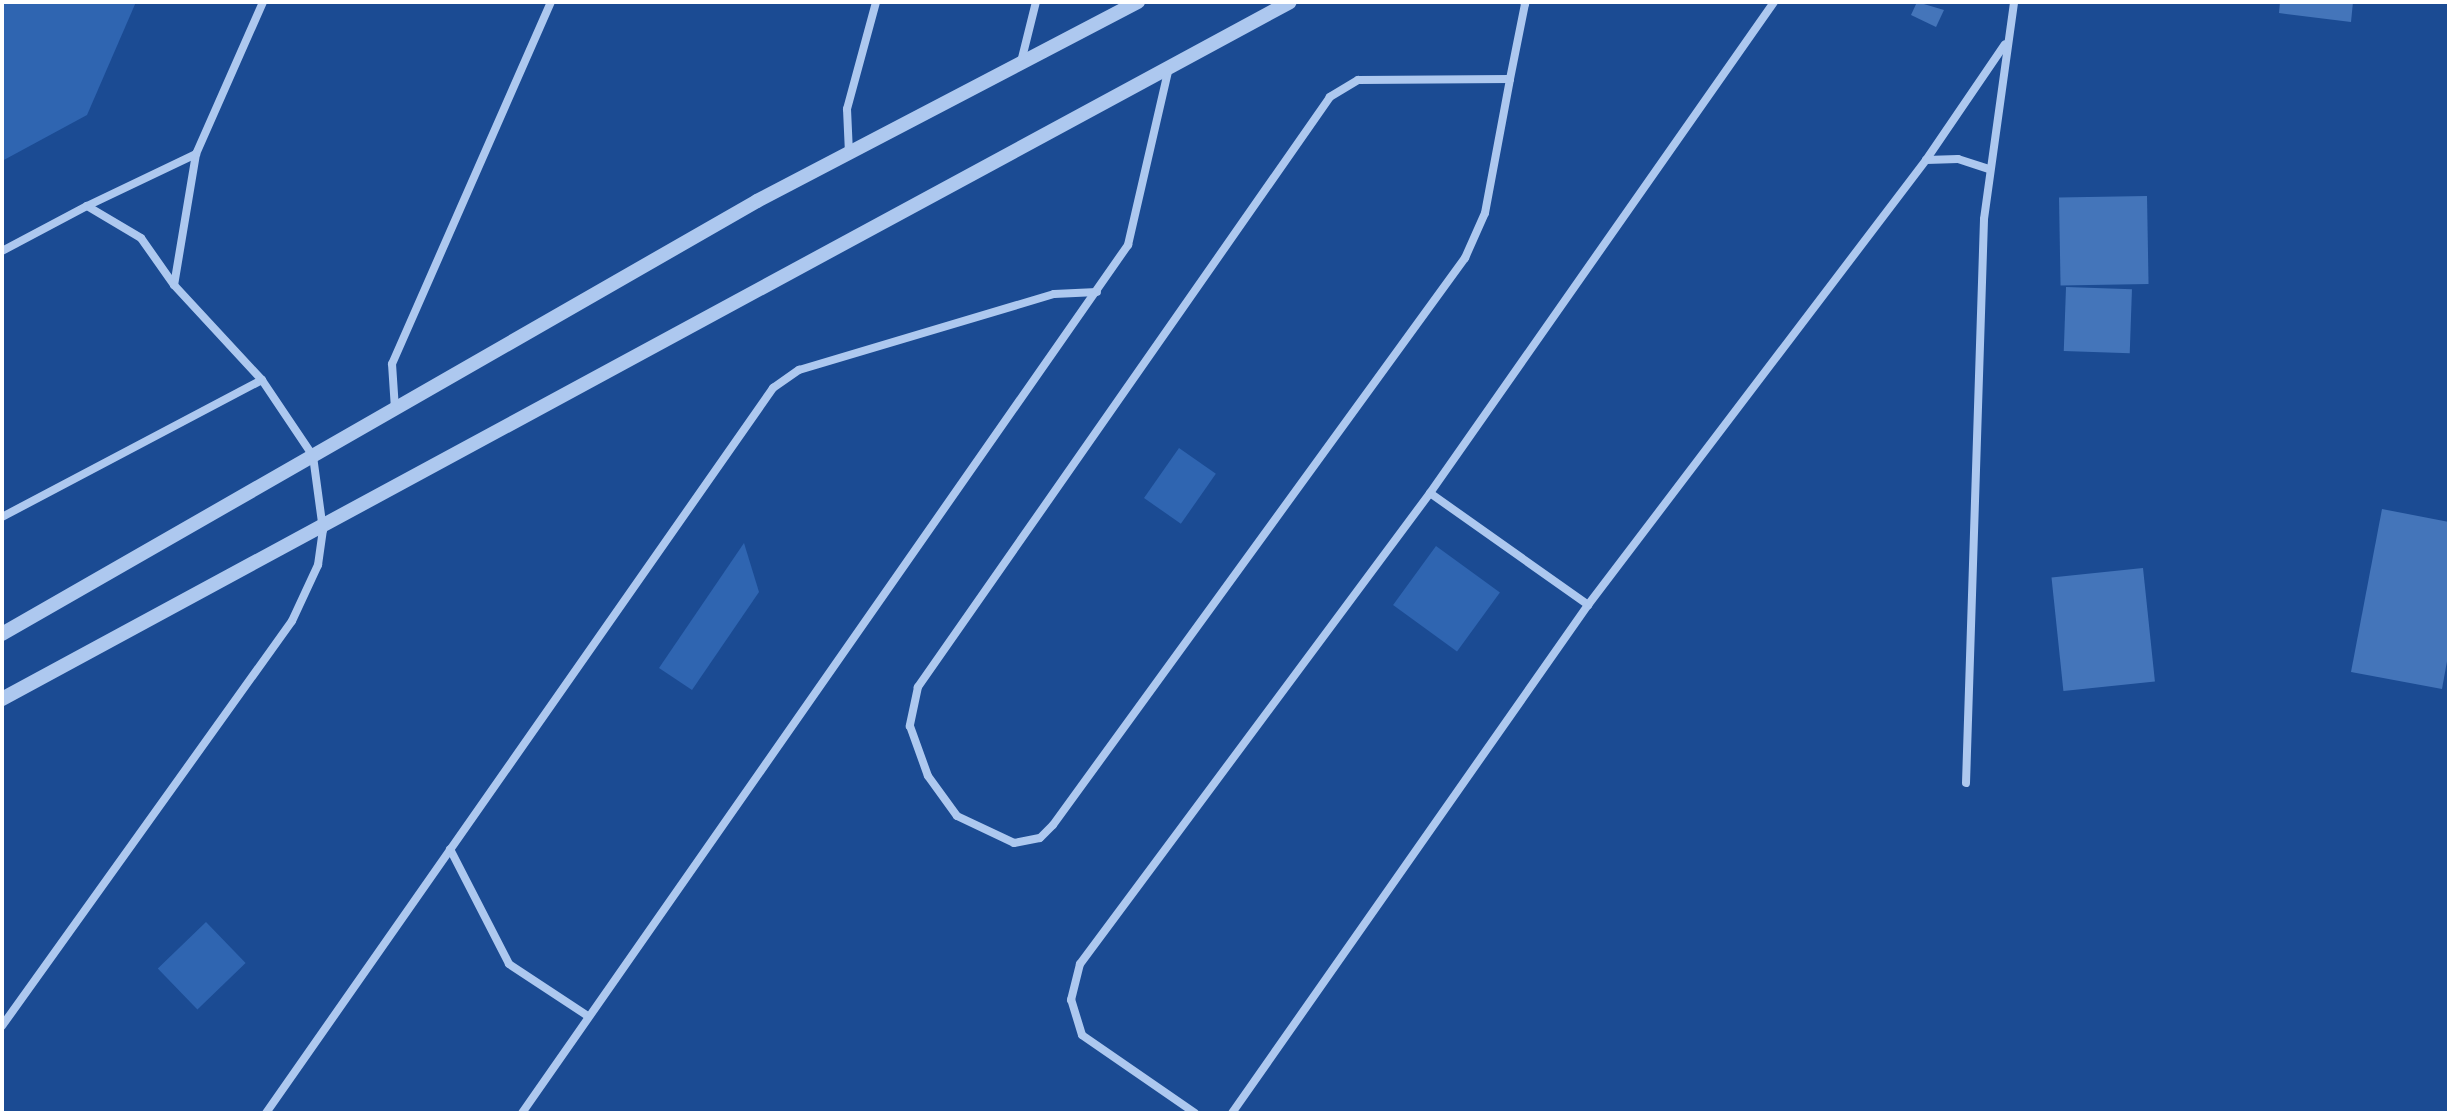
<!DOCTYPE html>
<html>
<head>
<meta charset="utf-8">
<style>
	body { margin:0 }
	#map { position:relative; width:2451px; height:1115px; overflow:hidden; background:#1b4b93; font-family:Roboto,sans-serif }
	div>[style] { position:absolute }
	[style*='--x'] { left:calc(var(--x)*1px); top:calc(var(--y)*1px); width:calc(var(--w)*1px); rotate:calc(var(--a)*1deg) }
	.green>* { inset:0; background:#2f65b1; transform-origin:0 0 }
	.building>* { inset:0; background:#4475ba; transform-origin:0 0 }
	.minor>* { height:8px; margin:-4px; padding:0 4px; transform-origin:4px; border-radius:4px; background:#adc8ef }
	.tertiary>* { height:14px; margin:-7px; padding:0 7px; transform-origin:7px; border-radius:7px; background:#adc8ef }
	span { translate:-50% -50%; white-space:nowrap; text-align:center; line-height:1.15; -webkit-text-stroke:6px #1b4b93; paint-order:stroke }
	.frame { position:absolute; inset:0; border:4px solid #fff; pointer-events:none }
</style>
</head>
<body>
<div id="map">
	<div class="green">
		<i style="clip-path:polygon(2px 2px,136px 2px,87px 115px,2px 161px)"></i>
		<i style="left:1179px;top:448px;width:45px;height:61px;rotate:35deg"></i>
		<i style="clip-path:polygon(744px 543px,759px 592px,692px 690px,659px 668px)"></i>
		<i style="left:1436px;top:546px;width:79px;height:73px;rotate:36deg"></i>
		<i style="left:206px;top:922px;width:57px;height:67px;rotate:46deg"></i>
	</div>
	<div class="building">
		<i style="clip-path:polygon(1917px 2px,1944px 10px,1936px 27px,1911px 15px)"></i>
		<i style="clip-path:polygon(2280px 2px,2353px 2px,2351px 22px,2279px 13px)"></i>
		<i style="left:2147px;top:196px;width:88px;height:88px;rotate:89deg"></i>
		<i style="left:2066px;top:287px;width:66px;height:64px;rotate:2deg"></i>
		<i style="clip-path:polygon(2382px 509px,2449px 522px,2449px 650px,2442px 689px,2351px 672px)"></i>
		<i style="left:2143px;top:568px;width:114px;height:92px;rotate:84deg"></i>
	</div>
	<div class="minor">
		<i style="--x:1021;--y:62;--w:62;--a:-76"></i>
		<i style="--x:1510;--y:79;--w:152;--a:179.6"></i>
		<i style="--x:1358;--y:80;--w:33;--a:149"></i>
		<i style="--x:1330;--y:97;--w:720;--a:124.93"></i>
		<i style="--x:918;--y:687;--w:40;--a:102"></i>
		<i style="--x:910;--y:726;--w:53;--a:70.2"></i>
		<i style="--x:928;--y:776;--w:49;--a:54.1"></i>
		<i style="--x:957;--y:816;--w:63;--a:25.3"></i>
		<i style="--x:1014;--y:843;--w:26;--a:-11"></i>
		<i style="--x:1040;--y:838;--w:18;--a:-45"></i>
		<i style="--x:1053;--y:825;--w:701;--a:-54"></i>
		<i style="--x:1465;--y:258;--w:49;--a:-66"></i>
		<i style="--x:1485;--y:213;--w:136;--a:-79.4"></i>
		<i style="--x:1510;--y:79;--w:76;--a:-78.7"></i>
		<i style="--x:1525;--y:4;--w:2;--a:-117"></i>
		<i style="--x:849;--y:153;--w:44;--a:-92.6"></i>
		<i style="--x:847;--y:109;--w:111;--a:-74.8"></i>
		<i style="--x:196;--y:154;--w:166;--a:-66.2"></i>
		<i style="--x:1926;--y:160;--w:32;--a:-2"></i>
		<i style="--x:1958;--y:159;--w:32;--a:18"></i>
		<i style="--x:2;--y:251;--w:96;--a:-27.9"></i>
		<i style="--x:87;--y:206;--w:121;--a:-25.5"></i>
		<i style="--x:196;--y:154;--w:133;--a:99.5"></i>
		<i style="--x:174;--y:285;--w:57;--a:-125.1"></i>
		<i style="--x:141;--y:238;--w:63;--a:-149.3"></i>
		<i style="--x:395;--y:409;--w:45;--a:-93.8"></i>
		<i style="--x:392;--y:364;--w:395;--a:-66.3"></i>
		<i style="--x:1430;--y:493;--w:194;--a:35.3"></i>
		<i style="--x:2;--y:517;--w:294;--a:-27.8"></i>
		<i style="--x:1966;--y:783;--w:564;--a:-88.17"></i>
		<i style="--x:1984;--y:219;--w:219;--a:-82.1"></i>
		<i style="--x:450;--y:849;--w:129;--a:62.8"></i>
		<i style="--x:509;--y:964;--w:95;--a:33.4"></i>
		<i style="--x:2;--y:1026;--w:498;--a:-54.4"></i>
		<i style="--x:292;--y:621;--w:62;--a:-65.1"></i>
		<i style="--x:318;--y:565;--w:35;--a:-82"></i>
		<i style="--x:323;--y:530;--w:75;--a:-97.7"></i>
		<i style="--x:313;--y:456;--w:92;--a:-123.9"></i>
		<i style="--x:262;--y:380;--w:129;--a:-132.8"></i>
		<i style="--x:266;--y:1113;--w:885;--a:-55.03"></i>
		<i style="--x:773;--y:388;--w:32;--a:-35"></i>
		<i style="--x:799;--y:370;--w:266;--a:-16.6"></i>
		<i style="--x:1054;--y:294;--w:43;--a:-2.7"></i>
		<i style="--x:522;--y:1113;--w:1059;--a:-55.08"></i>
		<i style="--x:1128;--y:245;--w:183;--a:-77"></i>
		<i style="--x:1195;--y:1113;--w:137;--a:-145.4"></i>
		<i style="--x:1082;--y:1035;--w:37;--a:-107"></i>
		<i style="--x:1071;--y:1000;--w:37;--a:-76"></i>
		<i style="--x:1080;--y:964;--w:587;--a:-53.38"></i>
		<i style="--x:1430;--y:493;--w:600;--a:-54.98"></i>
		<i style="--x:1232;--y:1113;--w:620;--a:-54.98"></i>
		<i style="--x:1588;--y:605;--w:559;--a:-52.78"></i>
		<i style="--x:1926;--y:160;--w:140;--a:-55.7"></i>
	</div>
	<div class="tertiary">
		<i style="--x:2;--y:634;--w:870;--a:-29.83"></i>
		<i style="--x:757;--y:201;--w:430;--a:-27.6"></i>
		<i style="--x:2;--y:699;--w:1464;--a:-28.42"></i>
	</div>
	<div class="frame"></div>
</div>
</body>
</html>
